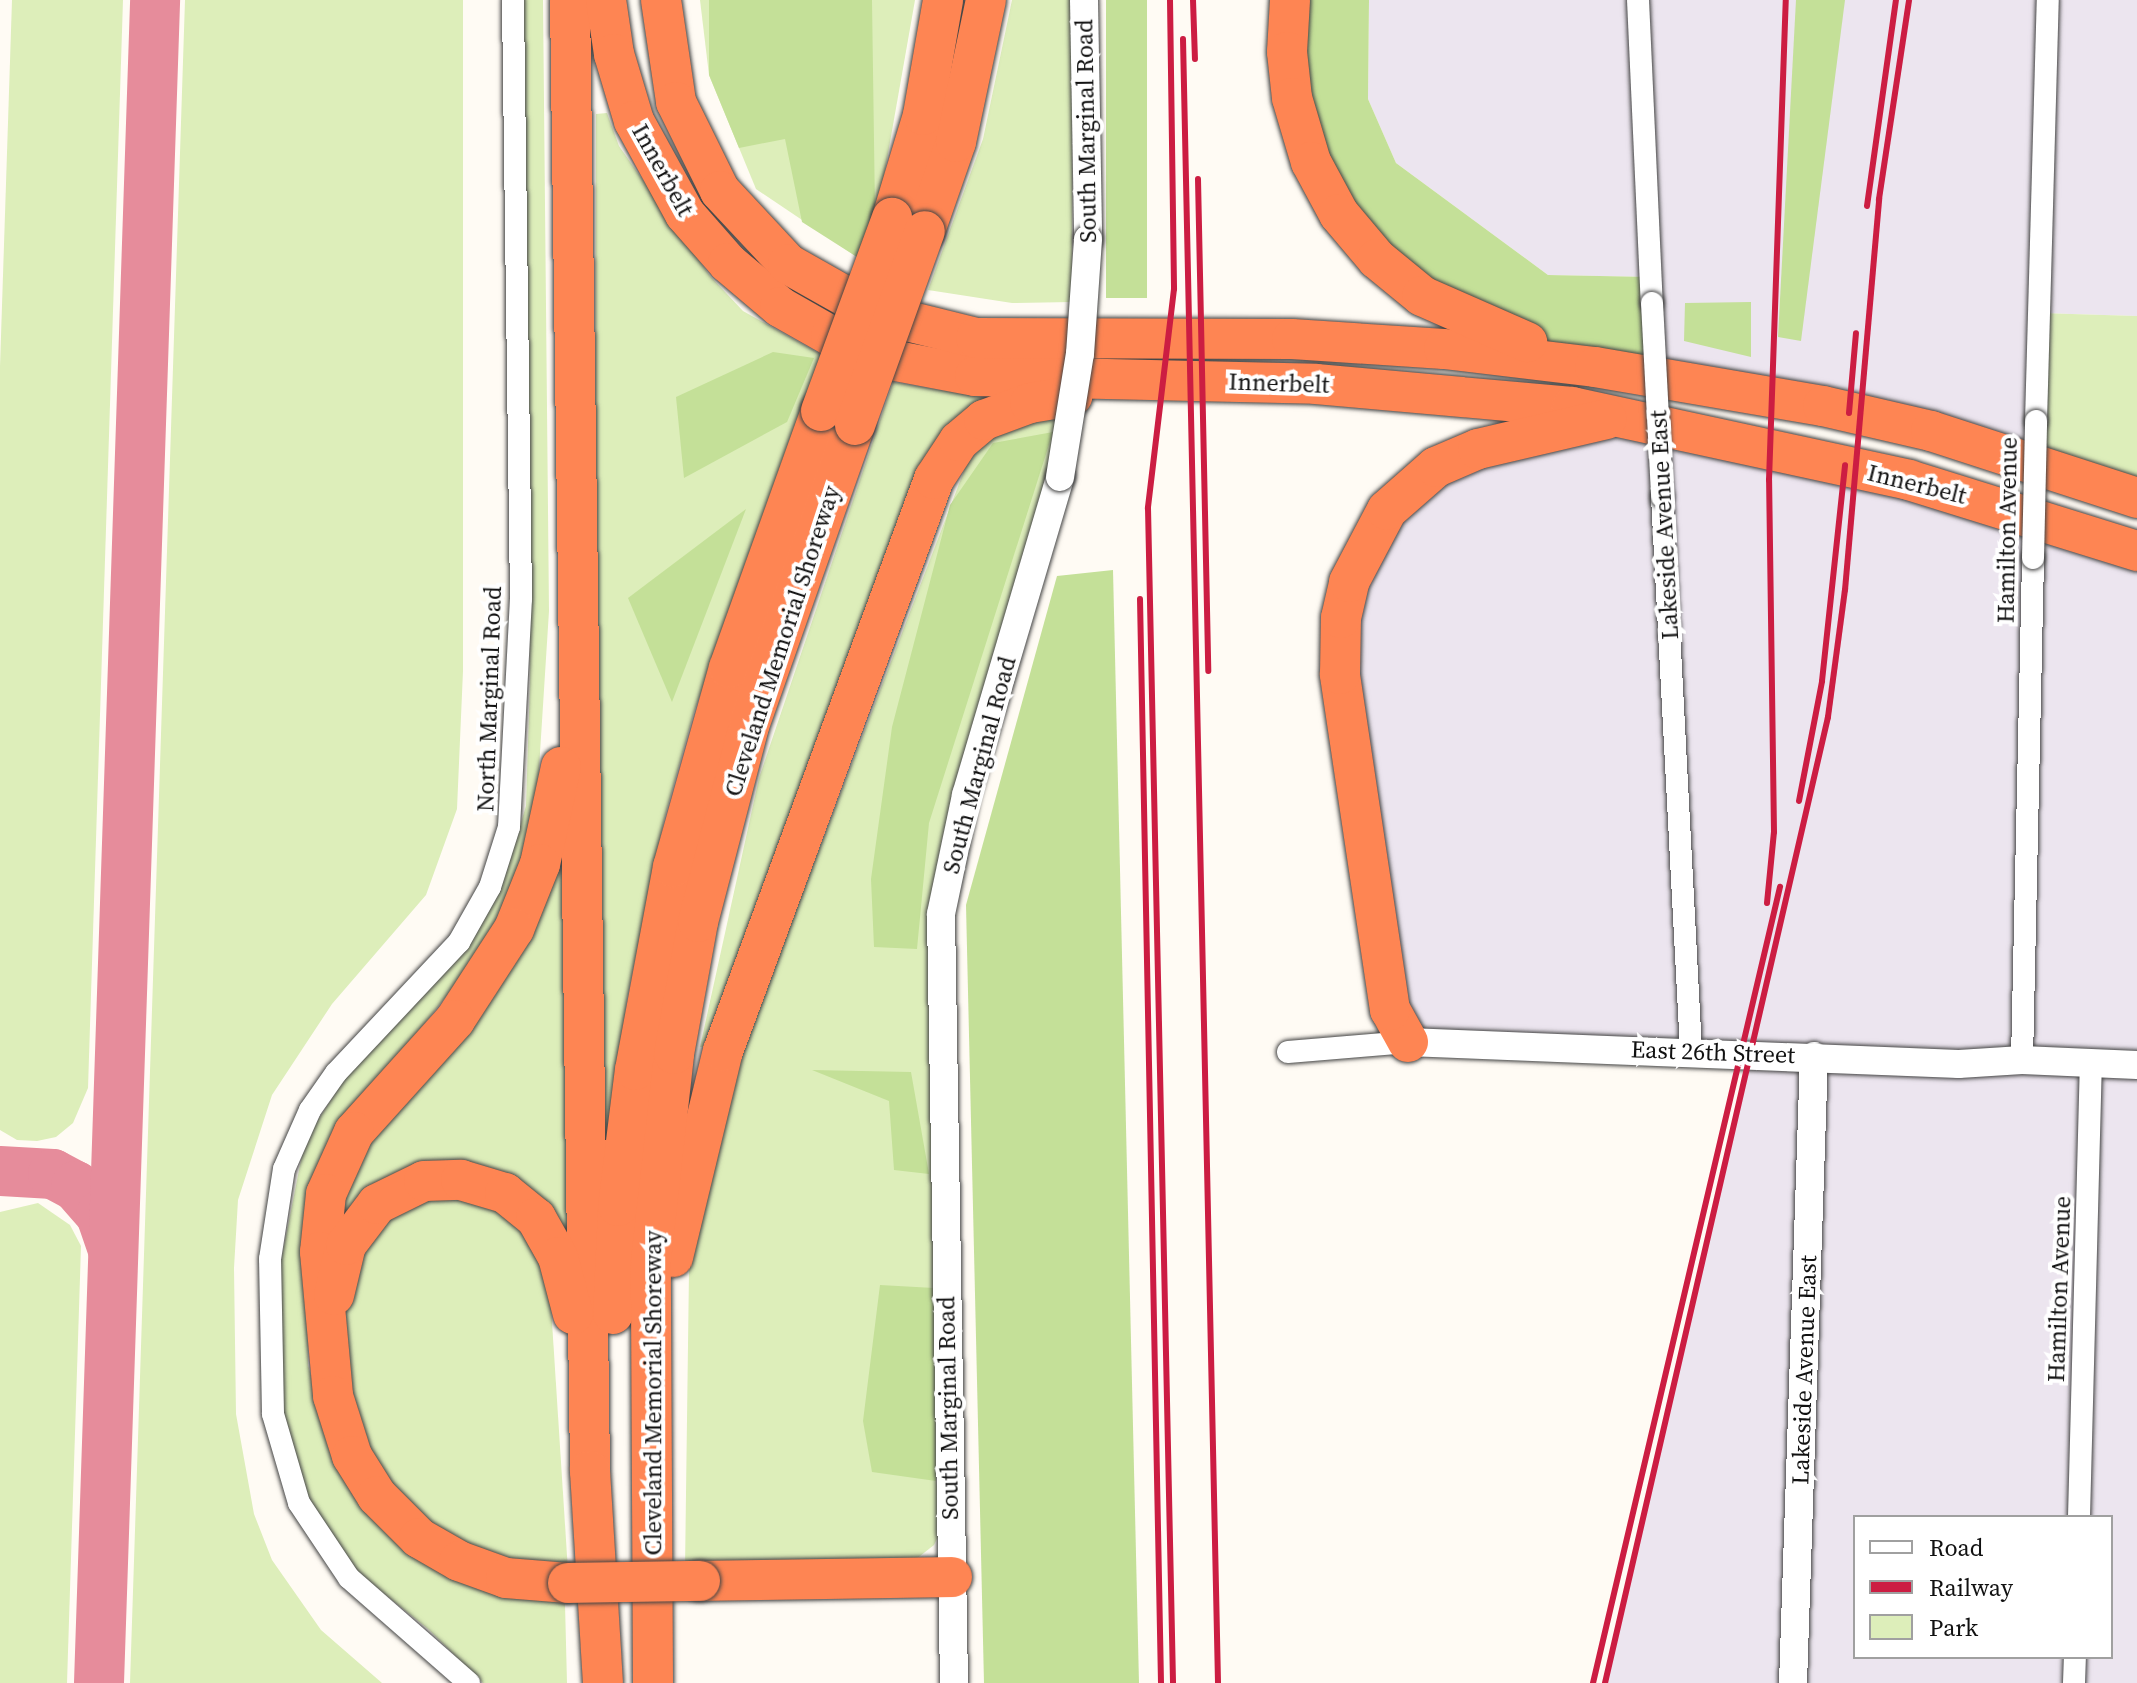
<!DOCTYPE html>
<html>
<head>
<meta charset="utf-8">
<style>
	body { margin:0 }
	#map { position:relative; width:2137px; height:1683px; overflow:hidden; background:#fffbf4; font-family:"Source Serif 4",serif }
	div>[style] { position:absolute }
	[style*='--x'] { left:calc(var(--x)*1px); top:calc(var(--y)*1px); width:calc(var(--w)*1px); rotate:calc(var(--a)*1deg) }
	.industrial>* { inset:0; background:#ece5ef }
	.green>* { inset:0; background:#ddeeba }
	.forest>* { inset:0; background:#c4e098; transform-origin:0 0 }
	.taxiway>* { height:50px; margin:-25px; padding:0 25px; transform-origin:25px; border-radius:25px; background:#e68c9b }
	.roads { filter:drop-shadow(0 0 2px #444) drop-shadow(0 0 2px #444) }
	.minor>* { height:22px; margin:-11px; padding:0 11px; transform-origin:11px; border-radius:11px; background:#fff }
	.tertiary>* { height:28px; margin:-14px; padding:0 14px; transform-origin:14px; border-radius:14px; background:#fff }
	.motorway>* { height:40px; margin:-20px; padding:0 20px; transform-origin:20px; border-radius:20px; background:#fe8553 }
	.rail>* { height:6px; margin:-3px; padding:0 3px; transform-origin:3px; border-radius:3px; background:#cc1d42 }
	.bridges { filter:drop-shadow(0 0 2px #444) drop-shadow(0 0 2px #444) }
	.minor-bridge>* { height:22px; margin:-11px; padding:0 11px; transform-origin:11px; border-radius:11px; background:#fff }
	.tertiary-bridge>* { height:28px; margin:-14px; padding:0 14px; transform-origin:14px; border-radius:14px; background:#fff }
	.motorway-bridge>* { height:40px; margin:-20px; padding:0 20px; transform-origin:20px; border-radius:20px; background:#fe8553 }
	span { translate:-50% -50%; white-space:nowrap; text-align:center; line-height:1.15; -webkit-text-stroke:8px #fff; paint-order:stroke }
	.street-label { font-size:24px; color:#111 }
	.legend { position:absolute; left:1853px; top:1515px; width:260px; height:144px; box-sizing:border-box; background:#fff; border:2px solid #a0a0a0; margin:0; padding:10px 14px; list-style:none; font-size:24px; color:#111 }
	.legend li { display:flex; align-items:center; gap:16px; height:40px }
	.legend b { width:40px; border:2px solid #a0a0a0 }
</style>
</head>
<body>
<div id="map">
	<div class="industrial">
		<i style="clip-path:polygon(1369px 0,2137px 0,2137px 316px,2039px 313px,2035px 464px,1655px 372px,1651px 277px,1548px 275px,1396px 163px,1368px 99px)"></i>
		<i style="clip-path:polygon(evenodd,1622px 415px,2137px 551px,2137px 1683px,1605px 1683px,1753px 1053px,1408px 1042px,1340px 674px,1398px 498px,1622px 415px,1855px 1517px,2111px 1517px,2111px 1657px,1855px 1657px,1855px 1517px)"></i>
	</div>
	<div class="green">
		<i style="clip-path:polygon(12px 0,123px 0,88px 1088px,73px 1123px,56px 1137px,37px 1141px,17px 1140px,0 1130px,0 367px)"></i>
		<i style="clip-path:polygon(185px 0,463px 0,463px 671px,457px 809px,426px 895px,332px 1004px,272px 1095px,238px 1200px,234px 1268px,236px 1414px,254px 1514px,272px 1560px,321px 1630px,382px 1683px,130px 1683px)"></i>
		<i style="clip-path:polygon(523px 0,543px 0,549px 611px,537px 800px,514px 885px,475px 960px,324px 1150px,307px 1221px,308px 1365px,326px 1428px,504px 1591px,565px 1604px,567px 1683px,483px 1683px,428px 1629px,352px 1568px,302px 1487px,285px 1434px,276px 1286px,305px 1140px,347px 1075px,505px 876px,526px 806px,530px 681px)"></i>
		<i style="clip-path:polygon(700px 0,915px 0,877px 216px,857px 257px,756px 189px,709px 75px)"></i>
		<i style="clip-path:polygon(1012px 0,1073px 0,1072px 302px,1012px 303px,928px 290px,983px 139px)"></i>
		<i style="clip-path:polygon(607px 113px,619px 146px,710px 276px,743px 311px,824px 356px,694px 712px,664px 820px,627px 999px,607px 1155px,595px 1150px,594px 806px,596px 114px)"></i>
		<i style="clip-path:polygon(2039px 313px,2137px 316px,2137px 498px,2035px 464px)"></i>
		<i style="clip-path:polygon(893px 382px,992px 399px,972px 410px,710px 1047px,700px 1047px,759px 778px)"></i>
		<i style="clip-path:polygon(1025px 415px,1057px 416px,1055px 451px,942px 840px,933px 900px,936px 1481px,944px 1524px,934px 1545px,906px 1567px,685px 1569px,689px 1270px,734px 1072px,967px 463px,991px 437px)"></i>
		<i style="clip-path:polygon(563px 856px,568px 1237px,476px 1166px,341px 1224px,335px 1211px,363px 1139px)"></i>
		<i style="clip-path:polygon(434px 1192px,516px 1216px,537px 1247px,550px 1291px,568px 1571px,475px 1555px,397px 1503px,349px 1421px,342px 1292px,377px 1219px)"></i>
		<i style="clip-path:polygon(38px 1203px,70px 1225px,81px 1246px,67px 1683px,0 1683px,0 1212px)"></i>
	</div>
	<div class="forest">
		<i style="clip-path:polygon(709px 0,872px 0,875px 210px,857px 257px,802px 222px,785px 139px,739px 148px,709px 75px)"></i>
		<i style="left:1106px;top:0;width:41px;height:298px"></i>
		<i style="clip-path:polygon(1290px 0,1369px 0,1368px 99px,1396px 163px,1548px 275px,1651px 277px,1655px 372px,1469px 321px,1350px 230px,1287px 30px)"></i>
		<i style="clip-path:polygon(1796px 0,1845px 0,1801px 341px,1778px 337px)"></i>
		<i style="clip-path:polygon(1751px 302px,1751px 357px,1684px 341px,1685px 303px)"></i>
		<i style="clip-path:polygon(773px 352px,814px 358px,787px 422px,684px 478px,676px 397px)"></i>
		<i style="clip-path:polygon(1053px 432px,929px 823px,917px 949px,874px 947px,871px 879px,892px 727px,950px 505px,993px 443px)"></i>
		<i style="clip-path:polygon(746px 509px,672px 702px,628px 598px)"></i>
		<i style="clip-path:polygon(1113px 570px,1139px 1683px,984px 1683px,966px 905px,1057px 576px)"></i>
		<i style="clip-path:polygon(812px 1070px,911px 1072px,929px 1174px,894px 1170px,889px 1101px)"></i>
		<i style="clip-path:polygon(880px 1285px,934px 1288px,936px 1481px,872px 1472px,863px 1421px)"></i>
	</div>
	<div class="taxiway">
		<i style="--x:0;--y:1171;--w:53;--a:3.2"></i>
		<i style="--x:53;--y:1174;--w:26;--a:28"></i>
		<i style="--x:76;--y:1186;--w:38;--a:49"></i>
		<i style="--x:101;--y:1215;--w:36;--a:71"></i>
		<i style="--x:99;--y:1683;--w:1684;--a:-88.09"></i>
	</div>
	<div class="roads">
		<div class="minor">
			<i style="--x:1638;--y:0;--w:303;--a:87.4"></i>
			<i style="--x:2036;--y:421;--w:421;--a:-88.4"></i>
			<i style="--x:1662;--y:497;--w:554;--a:87"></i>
			<i style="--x:1288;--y:1052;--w:120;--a:-4.8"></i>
			<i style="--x:2022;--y:1060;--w:502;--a:-88.74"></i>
			<i style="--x:2079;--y:1517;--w:455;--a:-88.5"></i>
			<i style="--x:469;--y:1683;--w:159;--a:-138.8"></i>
			<i style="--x:349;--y:1578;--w:90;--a:-123.7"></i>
			<i style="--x:299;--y:1503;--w:93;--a:-106.3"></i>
			<i style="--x:273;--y:1414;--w:155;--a:-91.1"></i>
			<i style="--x:270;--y:1259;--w:91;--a:-81.2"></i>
			<i style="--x:284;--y:1169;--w:64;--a:-66.2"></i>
			<i style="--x:310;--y:1110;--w:45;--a:-54.9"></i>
			<i style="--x:336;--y:1073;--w:180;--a:-46.8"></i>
			<i style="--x:459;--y:942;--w:63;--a:-60.6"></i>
			<i style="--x:490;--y:887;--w:63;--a:-72.4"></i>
			<i style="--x:509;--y:827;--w:228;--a:-87"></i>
			<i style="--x:521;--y:599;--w:599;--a:-90.77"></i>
			<i style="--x:2074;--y:1683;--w:26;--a:-88"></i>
		</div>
		<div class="tertiary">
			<i style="--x:1084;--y:0;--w:239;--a:89"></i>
			<i style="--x:1408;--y:1042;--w:551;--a:2.29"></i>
			<i style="--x:1959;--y:1064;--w:63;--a:-3.6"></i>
			<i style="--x:2022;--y:1060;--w:115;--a:2.5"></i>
			<i style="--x:954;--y:1683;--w:769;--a:-90.97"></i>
			<i style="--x:941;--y:914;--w:122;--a:-78.1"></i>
			<i style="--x:966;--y:795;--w:332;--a:-73.5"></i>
			<i style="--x:1793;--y:1683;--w:627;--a:-88.08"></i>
		</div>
		<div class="motorway">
			<i style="--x:570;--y:0;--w:1471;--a:89.22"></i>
			<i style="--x:590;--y:1471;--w:212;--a:86.5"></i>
			<i style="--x:606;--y:0;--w:55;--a:81.6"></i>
			<i style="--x:614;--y:54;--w:70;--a:73.4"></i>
			<i style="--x:634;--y:121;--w:106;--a:61.3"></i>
			<i style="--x:685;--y:214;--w:65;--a:48.7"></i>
			<i style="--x:728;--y:263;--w:68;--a:40.2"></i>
			<i style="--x:780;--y:307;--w:59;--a:29.6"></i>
			<i style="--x:831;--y:336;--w:65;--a:21.8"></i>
			<i style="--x:891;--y:360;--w:86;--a:10.8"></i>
			<i style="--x:975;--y:376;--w:341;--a:1.3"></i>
			<i style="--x:1316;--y:384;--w:257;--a:5.1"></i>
			<i style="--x:1572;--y:407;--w:345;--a:12.2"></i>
			<i style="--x:1909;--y:480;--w:239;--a:17.3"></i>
			<i style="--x:661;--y:0;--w:103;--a:81.6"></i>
			<i style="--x:676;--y:102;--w:99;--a:63.7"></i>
			<i style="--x:720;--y:191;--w:100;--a:47"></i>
			<i style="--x:788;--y:264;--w:100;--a:29.4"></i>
			<i style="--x:875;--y:313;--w:104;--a:13.9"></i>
			<i style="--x:976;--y:338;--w:316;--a:0.2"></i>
			<i style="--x:1292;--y:339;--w:152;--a:3.8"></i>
			<i style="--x:1444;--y:349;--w:152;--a:6.8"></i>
			<i style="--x:1595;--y:367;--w:231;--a:9.7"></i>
			<i style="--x:1823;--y:406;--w:111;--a:13"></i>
			<i style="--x:1931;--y:431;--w:217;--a:18"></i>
			<i style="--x:1290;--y:0;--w:52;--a:93.3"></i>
			<i style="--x:1287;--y:52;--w:46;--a:83.8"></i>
			<i style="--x:1292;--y:98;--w:67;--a:73.5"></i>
			<i style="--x:1311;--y:162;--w:59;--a:61.7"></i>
			<i style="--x:1339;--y:214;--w:59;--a:49.8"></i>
			<i style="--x:1377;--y:259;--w:58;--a:39.4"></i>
			<i style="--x:1422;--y:296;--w:115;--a:23.7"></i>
			<i style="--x:892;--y:218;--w:108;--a:-73.2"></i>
			<i style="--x:923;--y:115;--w:117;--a:-80.1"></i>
			<i style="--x:925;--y:231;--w:94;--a:-70.8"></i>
			<i style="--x:956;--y:142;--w:145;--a:-78.1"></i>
			<i style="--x:561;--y:767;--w:99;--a:102.2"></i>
			<i style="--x:540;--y:864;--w:70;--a:111.8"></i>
			<i style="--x:514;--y:929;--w:108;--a:123"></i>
			<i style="--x:455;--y:1020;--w:151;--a:132"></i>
			<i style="--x:354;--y:1132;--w:68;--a:114.3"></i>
			<i style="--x:326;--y:1194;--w:58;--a:95.9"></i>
			<i style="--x:320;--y:1252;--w:145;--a:84.8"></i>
			<i style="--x:333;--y:1396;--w:63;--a:72.4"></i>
			<i style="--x:352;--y:1456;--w:47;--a:58"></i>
			<i style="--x:377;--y:1496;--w:59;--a:45"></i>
			<i style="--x:419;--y:1538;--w:46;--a:29.9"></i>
			<i style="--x:459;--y:1561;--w:50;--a:19.9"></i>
			<i style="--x:506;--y:1578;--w:62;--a:4.6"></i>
			<i style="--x:1408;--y:1042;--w:37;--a:-119"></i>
			<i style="--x:1390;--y:1010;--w:340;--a:-98.5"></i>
			<i style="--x:1340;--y:674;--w:56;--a:-89"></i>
			<i style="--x:1341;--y:618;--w:37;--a:-77"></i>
			<i style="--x:1349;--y:582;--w:81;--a:-62.2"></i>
			<i style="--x:1387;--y:510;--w:65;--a:-41.3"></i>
			<i style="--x:1436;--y:467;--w:46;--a:-23.2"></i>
			<i style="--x:1478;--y:449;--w:132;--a:-13.1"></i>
			<i style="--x:673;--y:1257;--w:212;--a:-76.4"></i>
			<i style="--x:723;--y:1051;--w:610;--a:-69.75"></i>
			<i style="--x:934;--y:479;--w:45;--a:-56.7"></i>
			<i style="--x:959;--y:441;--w:33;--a:-40"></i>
			<i style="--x:984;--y:420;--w:49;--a:-20.3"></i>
			<i style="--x:1030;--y:403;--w:43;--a:-9.5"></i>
			<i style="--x:334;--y:1295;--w:51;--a:-76.5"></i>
			<i style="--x:346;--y:1245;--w:51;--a:-52.9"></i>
			<i style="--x:377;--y:1204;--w:52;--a:-26.1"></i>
			<i style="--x:424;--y:1181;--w:37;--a:-2"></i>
			<i style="--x:461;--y:1180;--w:46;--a:16.5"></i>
			<i style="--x:505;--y:1193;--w:40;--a:39"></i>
			<i style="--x:536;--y:1218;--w:45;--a:60.6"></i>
			<i style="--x:558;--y:1257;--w:59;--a:75.3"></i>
			<i style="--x:613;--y:1314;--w:108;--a:-87.3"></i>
			<i style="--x:618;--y:1206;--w:137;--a:-82.9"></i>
			<i style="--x:635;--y:1070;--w:207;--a:-79.4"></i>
			<i style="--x:673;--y:867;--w:207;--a:-74.3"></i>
			<i style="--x:729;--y:668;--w:273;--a:-70.3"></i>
			<i style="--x:700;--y:1581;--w:252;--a:-0.9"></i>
			<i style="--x:653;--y:1683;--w:423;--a:-90.3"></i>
			<i style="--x:651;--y:1260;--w:207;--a:-83.6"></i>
			<i style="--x:674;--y:1054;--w:134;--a:-79.7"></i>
			<i style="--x:698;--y:922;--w:203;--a:-75.4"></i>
			<i style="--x:749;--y:726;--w:319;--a:-70.6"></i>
		</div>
	</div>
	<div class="rail">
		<i style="--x:1170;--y:0;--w:289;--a:89.2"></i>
		<i style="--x:1174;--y:289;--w:221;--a:96.8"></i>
		<i style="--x:1148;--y:508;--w:1175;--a:88.78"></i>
		<i style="--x:1193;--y:0;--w:59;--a:88.1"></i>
		<i style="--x:1183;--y:39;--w:1644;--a:88.78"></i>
		<i style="--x:1198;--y:179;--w:492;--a:88.8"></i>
		<i style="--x:1867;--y:206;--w:208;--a:-82"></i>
		<i style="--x:1849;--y:413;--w:80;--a:-85"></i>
		<i style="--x:1140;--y:599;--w:1084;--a:88.89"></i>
		<i style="--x:1799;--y:801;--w:122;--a:-79.1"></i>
		<i style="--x:1822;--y:681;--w:217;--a:-83.9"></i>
		<i style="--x:1767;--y:903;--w:71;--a:-84.4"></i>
		<i style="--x:1774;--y:832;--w:352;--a:-90.8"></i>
		<i style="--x:1769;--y:480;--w:480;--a:-88"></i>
		<i style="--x:1593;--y:1683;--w:818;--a:-76.78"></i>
		<i style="--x:1605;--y:1683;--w:991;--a:-77"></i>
		<i style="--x:1828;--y:717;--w:128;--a:-82.4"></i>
		<i style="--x:1845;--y:590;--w:392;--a:-85"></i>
		<i style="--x:1879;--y:199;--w:201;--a:-81.4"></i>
	</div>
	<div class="bridges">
		<div class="minor-bridge">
			<i style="--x:1652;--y:303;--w:194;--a:87"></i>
			<i style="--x:2033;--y:558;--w:137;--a:-88.7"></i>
		</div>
		<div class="tertiary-bridge">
			<i style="--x:1060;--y:477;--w:125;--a:-80.8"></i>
			<i style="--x:1080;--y:354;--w:115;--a:-86"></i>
		</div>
		<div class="motorway-bridge">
			<i style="--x:821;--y:411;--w:206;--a:-69.8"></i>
			<i style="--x:855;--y:425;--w:206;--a:-70.2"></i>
			<i style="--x:568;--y:1583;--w:132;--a:-0.9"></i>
		</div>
	</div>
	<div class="street-label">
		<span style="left:1086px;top:131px;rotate:-91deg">South Marginal Road</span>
		<span style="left:663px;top:170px;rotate:61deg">Innerbelt</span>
		<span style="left:1279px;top:383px;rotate:2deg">Innerbelt</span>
		<span style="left:1917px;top:484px;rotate:14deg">Innerbelt</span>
		<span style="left:1664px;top:525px;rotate:-93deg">Lakeside Avenue East</span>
		<span style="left:2007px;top:530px;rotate:-89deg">Hamilton Avenue</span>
		<span style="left:782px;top:641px;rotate:-72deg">Cleveland Memorial Shoreway</span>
		<span style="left:489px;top:699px;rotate:-88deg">North Marginal Road</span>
		<span style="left:979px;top:765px;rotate:-75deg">South Marginal Road</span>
		<span style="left:1713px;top:1052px;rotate:2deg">East 26th Street</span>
		<span style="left:2059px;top:1289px;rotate:-88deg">Hamilton Avenue</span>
		<span style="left:1804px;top:1370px;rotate:-88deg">Lakeside Avenue East</span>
		<span style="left:653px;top:1393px;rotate:-90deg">Cleveland Memorial Shoreway</span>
		<span style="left:948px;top:1408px;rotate:-91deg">South Marginal Road</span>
	</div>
	<ul class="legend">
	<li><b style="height:10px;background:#fff"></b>Road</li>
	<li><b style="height:10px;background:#cc1d42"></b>Railway</li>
	<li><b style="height:22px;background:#ddeeba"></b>Park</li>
	</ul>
</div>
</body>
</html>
